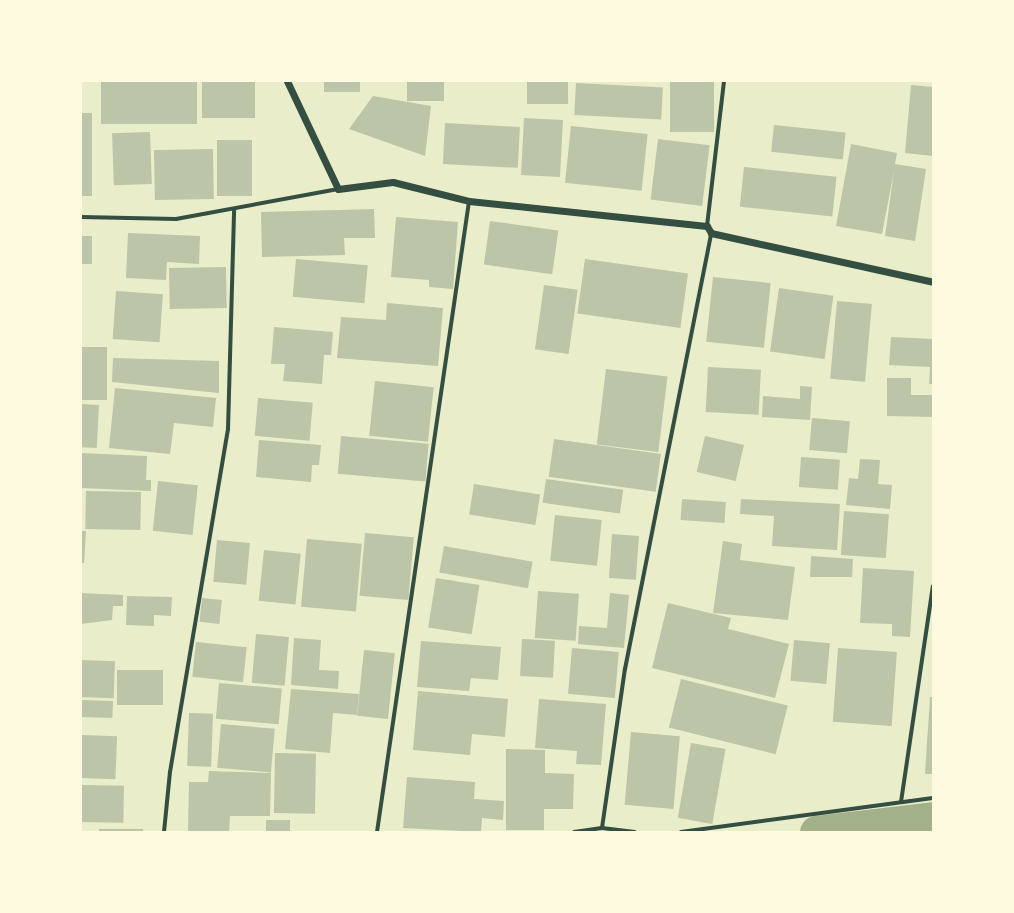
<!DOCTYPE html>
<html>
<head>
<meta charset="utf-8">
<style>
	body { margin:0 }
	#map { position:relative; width:1014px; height:913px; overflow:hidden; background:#e9edc9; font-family:"Asap Condensed",sans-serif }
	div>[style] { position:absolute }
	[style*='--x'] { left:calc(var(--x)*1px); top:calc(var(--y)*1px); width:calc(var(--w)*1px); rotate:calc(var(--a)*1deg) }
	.canal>* { height:33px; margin:-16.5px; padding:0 16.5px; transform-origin:16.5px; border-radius:16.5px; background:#a3b18a }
	.building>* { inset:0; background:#bcc5a7; transform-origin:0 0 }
	.minor>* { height:4px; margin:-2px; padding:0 2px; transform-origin:2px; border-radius:2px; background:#344e41 }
	.tertiary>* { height:7px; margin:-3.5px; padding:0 3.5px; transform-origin:3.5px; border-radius:3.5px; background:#344e41 }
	span { translate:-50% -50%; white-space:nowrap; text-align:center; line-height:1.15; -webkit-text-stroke:3.5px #fefae0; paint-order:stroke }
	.frame { position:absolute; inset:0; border:82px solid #fefae0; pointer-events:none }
</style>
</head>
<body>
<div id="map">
	<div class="canal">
		<i style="--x:816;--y:832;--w:118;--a:-6.8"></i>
	</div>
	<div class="building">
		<i style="left:101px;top:81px;width:96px;height:43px"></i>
		<i style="left:202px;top:81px;width:53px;height:37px"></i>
		<i style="left:324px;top:81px;width:36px;height:11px"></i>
		<i style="left:407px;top:81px;width:37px;height:20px"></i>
		<i style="left:527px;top:81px;width:41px;height:23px"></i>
		<i style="left:670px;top:81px;width:44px;height:51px"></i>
		<i style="left:576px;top:83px;width:87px;height:32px;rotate:3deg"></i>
		<i style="clip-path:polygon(911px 85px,933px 87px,933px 156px,905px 153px)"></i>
		<i style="clip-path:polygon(373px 96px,431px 106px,425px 156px,349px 129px)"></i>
		<i style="left:81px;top:113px;width:11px;height:83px"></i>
		<i style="left:524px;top:118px;width:39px;height:57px;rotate:3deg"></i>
		<i style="left:445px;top:123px;width:75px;height:41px;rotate:3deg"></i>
		<i style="left:774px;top:125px;width:72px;height:27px;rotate:6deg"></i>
		<i style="left:571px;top:126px;width:77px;height:57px;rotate:6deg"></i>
		<i style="left:150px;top:132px;width:52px;height:38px;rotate:88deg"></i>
		<i style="left:658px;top:139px;width:52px;height:61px;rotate:7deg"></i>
		<i style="left:217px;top:140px;width:35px;height:56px"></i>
		<i style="clip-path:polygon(851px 144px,897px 153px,895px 164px,926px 169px,915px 241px,885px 236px,894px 171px,882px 234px,836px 226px)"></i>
		<i style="left:213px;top:149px;width:50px;height:59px;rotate:89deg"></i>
		<i style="left:744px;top:167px;width:93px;height:40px;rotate:6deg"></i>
		<i style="clip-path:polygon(374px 209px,375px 238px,344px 238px,345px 255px,262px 257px,261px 212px)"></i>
		<i style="clip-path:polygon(396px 217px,458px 222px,453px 289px,429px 287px,429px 280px,391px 277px)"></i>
		<i style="left:490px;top:221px;width:69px;height:44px;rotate:8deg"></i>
		<i style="clip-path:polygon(128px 233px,200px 236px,199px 264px,167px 262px,166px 280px,126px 278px)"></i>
		<i style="left:81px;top:236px;width:11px;height:28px"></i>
		<i style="left:296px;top:259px;width:72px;height:38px;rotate:5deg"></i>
		<i style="left:585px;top:259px;width:104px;height:55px;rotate:8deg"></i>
		<i style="left:226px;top:267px;width:41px;height:57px;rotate:89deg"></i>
		<i style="left:713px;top:277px;width:58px;height:65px;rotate:6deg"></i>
		<i style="left:544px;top:285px;width:34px;height:65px;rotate:8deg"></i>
		<i style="left:779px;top:288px;width:55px;height:64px;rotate:8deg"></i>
		<i style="left:116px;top:291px;width:47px;height:48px;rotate:4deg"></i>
		<i style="left:837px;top:301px;width:35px;height:78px;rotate:5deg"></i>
		<i style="clip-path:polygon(387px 303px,443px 308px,438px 366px,337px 358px,341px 317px,386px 320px)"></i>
		<i style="clip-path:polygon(274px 327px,333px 332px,331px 355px,324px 355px,322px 384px,283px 381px,285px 364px,271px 364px)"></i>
		<i style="clip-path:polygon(891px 337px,933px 339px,933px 384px,929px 384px,930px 367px,889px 365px)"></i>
		<i style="left:81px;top:347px;width:26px;height:53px"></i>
		<i style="clip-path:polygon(113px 358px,219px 361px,219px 393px,112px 382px)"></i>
		<i style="left:708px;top:367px;width:53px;height:45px;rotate:3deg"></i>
		<i style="left:606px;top:369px;width:62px;height:76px;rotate:7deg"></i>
		<i style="clip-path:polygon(887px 378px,911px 378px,911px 395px,933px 395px,933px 417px,887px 416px)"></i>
		<i style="left:375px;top:381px;width:59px;height:55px;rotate:6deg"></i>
		<i style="clip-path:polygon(800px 386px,812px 387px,810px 420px,762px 417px,763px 396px,800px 399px)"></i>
		<i style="clip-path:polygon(115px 388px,216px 398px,213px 427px,174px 423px,170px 454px,109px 448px)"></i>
		<i style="left:258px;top:398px;width:55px;height:38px;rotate:5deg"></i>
		<i style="left:81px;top:404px;width:18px;height:43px;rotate:3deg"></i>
		<i style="left:812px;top:418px;width:38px;height:32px;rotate:5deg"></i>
		<i style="left:341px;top:436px;width:88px;height:38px;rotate:5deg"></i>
		<i style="left:705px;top:436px;width:40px;height:37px;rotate:13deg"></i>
		<i style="left:554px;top:439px;width:108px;height:38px;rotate:8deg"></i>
		<i style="clip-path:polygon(259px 440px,321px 445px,319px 465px,312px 465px,311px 482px,256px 477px)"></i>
		<i style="clip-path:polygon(81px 453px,147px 456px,146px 480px,151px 480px,151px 491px,81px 488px)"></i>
		<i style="left:801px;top:457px;width:39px;height:30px;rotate:4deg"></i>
		<i style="clip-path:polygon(860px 459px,880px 460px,878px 484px,892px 485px,890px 509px,846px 505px,849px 478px,858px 479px)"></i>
		<i style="left:546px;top:479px;width:78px;height:24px;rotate:8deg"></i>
		<i style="left:158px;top:481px;width:40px;height:50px;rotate:6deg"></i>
		<i style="left:474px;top:484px;width:67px;height:31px;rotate:9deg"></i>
		<i style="left:86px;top:491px;width:55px;height:38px;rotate:1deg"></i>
		<i style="left:682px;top:499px;width:44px;height:21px;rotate:4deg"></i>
		<i style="clip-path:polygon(741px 499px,840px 504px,837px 550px,772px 546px,774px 516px,740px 514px)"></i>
		<i style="left:844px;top:511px;width:45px;height:44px;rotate:4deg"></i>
		<i style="left:555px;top:515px;width:47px;height:46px;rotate:6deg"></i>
		<i style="clip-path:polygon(81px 531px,86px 531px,84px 563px,81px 563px)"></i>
		<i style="left:365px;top:533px;width:49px;height:63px;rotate:5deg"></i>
		<i style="left:612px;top:534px;width:27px;height:44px;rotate:4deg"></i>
		<i style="left:307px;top:539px;width:55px;height:68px;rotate:5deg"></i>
		<i style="left:217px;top:540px;width:33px;height:42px;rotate:5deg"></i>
		<i style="clip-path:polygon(723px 541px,742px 544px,740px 560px,795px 567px,788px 620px,713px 613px)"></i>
		<i style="left:444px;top:546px;width:90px;height:27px;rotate:10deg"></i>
		<i style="left:264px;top:550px;width:37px;height:51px;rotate:6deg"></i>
		<i style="clip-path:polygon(811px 556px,853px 559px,852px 577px,810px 577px)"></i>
		<i style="clip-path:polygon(863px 568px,914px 571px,910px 637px,892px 636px,892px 624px,860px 623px)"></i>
		<i style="left:436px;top:578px;width:44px;height:50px;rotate:9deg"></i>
		<i style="left:538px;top:591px;width:41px;height:47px;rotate:4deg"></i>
		<i style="clip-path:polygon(81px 593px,123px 595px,123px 606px,113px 606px,112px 620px,81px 624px)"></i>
		<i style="clip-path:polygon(610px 593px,629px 595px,624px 648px,578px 644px,579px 626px,607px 628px)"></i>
		<i style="clip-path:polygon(127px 596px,172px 597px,171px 616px,154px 615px,154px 626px,126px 625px)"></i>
		<i style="left:202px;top:598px;width:20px;height:24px;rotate:6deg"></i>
		<i style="clip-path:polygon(668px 603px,731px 618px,728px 629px,789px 644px,775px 698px,652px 668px)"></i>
		<i style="left:256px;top:634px;width:33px;height:49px;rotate:5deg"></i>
		<i style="clip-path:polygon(294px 638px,321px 640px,319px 670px,339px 671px,338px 689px,291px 685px)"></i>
		<i style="left:522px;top:639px;width:33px;height:37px;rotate:3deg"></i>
		<i style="left:794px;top:640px;width:36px;height:41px;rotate:5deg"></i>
		<i style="clip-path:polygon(421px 641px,501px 647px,498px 680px,471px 678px,469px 691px,417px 687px)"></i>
		<i style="left:196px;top:642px;width:51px;height:35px;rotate:6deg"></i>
		<i style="left:572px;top:648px;width:47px;height:46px;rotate:5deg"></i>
		<i style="left:838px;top:648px;width:59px;height:74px;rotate:4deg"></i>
		<i style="left:364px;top:650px;width:31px;height:66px;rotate:6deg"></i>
		<i style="left:81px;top:660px;width:34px;height:37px;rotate:2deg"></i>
		<i style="left:117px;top:670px;width:46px;height:35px"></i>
		<i style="left:681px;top:679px;width:110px;height:50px;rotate:14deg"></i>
		<i style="left:219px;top:683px;width:63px;height:36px;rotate:5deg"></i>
		<i style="clip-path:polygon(291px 689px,359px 694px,357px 715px,333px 713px,330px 753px,285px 749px)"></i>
		<i style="clip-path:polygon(418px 691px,508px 699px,505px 737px,472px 734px,470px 755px,413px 750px)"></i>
		<i style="clip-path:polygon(930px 697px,933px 697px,933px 774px,925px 774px)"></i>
		<i style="clip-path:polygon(539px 699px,606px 704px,601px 765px,576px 764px,577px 751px,535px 748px)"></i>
		<i style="left:81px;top:700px;width:32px;height:17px;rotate:2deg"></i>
		<i style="left:189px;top:713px;width:24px;height:53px;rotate:2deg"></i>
		<i style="left:221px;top:724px;width:54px;height:44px;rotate:5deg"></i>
		<i style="left:631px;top:732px;width:49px;height:73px;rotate:5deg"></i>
		<i style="left:81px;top:735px;width:36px;height:43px;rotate:2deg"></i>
		<i style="left:691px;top:743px;width:35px;height:76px;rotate:10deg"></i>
		<i style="clip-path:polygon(506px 749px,545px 750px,545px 773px,574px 774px,573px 809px,544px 809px,544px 830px,506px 830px)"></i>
		<i style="left:275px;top:753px;width:41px;height:60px;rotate:1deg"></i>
		<i style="clip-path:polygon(209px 771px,271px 773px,270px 816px,230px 816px,229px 832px,188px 832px,189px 782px,208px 782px)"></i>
		<i style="clip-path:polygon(407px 777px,475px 782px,474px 799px,504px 801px,503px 820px,482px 818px,481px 832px,403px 828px)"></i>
		<i style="left:81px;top:785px;width:43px;height:37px;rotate:1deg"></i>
		<i style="left:266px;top:820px;width:24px;height:12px"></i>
		<i style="left:99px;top:829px;width:44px;height:3px"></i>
	</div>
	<div class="minor">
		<i style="--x:81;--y:217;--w:95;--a:1.2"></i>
		<i style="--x:176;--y:219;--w:165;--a:-10.5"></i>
		<i style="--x:707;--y:226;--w:146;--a:-83.3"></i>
		<i style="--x:901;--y:802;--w:218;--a:-81.6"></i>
		<i style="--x:602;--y:828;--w:161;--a:-81.8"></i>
		<i style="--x:625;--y:669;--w:444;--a:-78.8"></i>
		<i style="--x:164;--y:832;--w:60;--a:-84.3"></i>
		<i style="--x:170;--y:772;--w:348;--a:-80.4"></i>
		<i style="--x:228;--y:429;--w:219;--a:-88.4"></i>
		<i style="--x:377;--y:832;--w:638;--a:-81.7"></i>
		<i style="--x:574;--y:832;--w:28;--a:-8"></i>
		<i style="--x:602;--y:828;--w:33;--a:7"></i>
		<i style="--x:681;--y:832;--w:254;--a:-7.7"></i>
	</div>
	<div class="tertiary">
		<i style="--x:287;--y:81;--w:119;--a:64.7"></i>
		<i style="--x:338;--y:189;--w:55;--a:-7.3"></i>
		<i style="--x:393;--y:182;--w:78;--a:14"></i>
		<i style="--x:469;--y:201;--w:239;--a:6"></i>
		<i style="--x:707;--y:226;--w:8;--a:60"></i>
		<i style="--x:711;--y:233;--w:227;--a:12.4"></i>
	</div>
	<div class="frame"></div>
</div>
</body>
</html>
